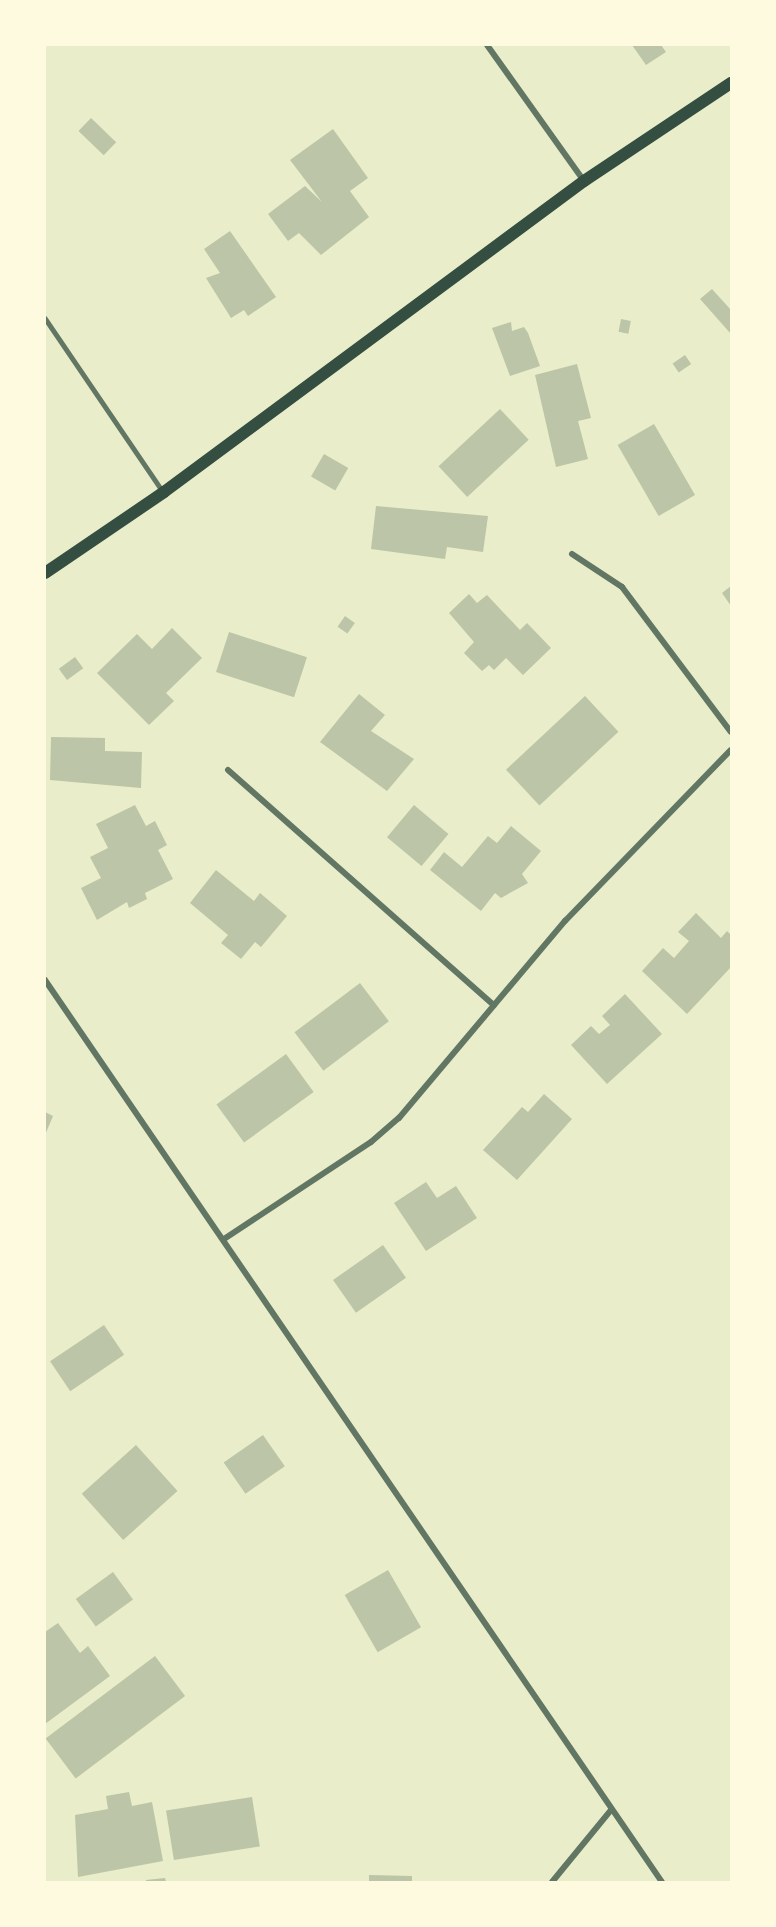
<!DOCTYPE html>
<html>
<head>
<meta charset="utf-8">
<style>
	body { margin:0 }
	#map { position:relative; width:776px; height:1927px; overflow:hidden; background:#e9edc9; font-family:"DejaVu Sans",sans-serif }
	div>[style] { position:absolute }
	[style*='--x'] { left:calc(var(--x)*1px); top:calc(var(--y)*1px); width:calc(var(--w)*1px); rotate:calc(var(--a)*1deg) }
	.building>* { inset:0; background:#bcc5a7; transform-origin:0 0 }
	.service>* { height:4.5px; margin:-2.25px; padding:0 2.25px; transform-origin:2.25px; border-radius:2.25px; background:#617663 }
	.minor>* { height:6px; margin:-3px; padding:0 3px; transform-origin:3px; border-radius:3px; background:#617663 }
	.secondary>* { height:12px; margin:-6px; padding:0 6px; transform-origin:6px; border-radius:6px; background:#344e41 }
	span { translate:-50% -50%; white-space:nowrap; text-align:center; line-height:1.15; -webkit-text-stroke:5px #fefae0; paint-order:stroke }
	.frame { position:absolute; inset:0; border:46px solid #fefae0; pointer-events:none }
</style>
</head>
<body>
<div id="map">
	<div class="building">
		<i style="clip-path:polygon(632px 45px,661px 45px,666px 52px,646px 65px)"></i>
		<i style="left:91px;top:118px;width:35px;height:18px;rotate:44deg"></i>
		<i style="clip-path:polygon(333px 129px,368px 178px,350px 191px,369px 217px,321px 255px,299px 233px,288px 241px,268px 214px,305px 186px,322px 202px,290px 160px)"></i>
		<i style="clip-path:polygon(230px 231px,276px 297px,248px 316px,244px 310px,231px 318px,206px 278px,220px 273px,204px 249px)"></i>
		<i style="clip-path:polygon(712px 289px,731px 310px,731px 334px,700px 299px)"></i>
		<i style="left:621px;top:319px;width:10px;height:13px;rotate:11deg"></i>
		<i style="clip-path:polygon(511px 322px,512px 331px,524px 327px,528px 333px,540px 366px,510px 376px,492px 328px)"></i>
		<i style="left:685px;top:355px;width:11px;height:15px;rotate:56deg"></i>
		<i style="clip-path:polygon(577px 364px,591px 418px,578px 421px,588px 459px,556px 467px,535px 375px)"></i>
		<i style="left:500px;top:409px;width:42px;height:84px;rotate:47deg"></i>
		<i style="left:654px;top:424px;width:82px;height:42px;rotate:60deg"></i>
		<i style="left:324px;top:454px;width:28px;height:26px;rotate:30deg"></i>
		<i style="clip-path:polygon(376px 506px,488px 516px,483px 552px,447px 547px,445px 559px,371px 549px)"></i>
		<i style="clip-path:polygon(731px 586px,731px 606px,722px 593px)"></i>
		<i style="clip-path:polygon(469px 594px,477px 603px,487px 595px,520px 630px,527px 623px,551px 648px,523px 675px,506px 658px,494px 670px,489px 665px,482px 671px,464px 653px,474px 642px,449px 613px)"></i>
		<i style="left:345px;top:616px;width:12px;height:13px;rotate:35deg"></i>
		<i style="clip-path:polygon(172px 628px,202px 658px,166px 693px,174px 701px,149px 725px,97px 673px,137px 634px,152px 649px)"></i>
		<i style="left:229px;top:632px;width:82px;height:42px;rotate:18deg"></i>
		<i style="left:75px;top:657px;width:14px;height:20px;rotate:54deg"></i>
		<i style="clip-path:polygon(359px 694px,385px 715px,371px 731px,414px 759px,387px 791px,320px 742px)"></i>
		<i style="left:585px;top:696px;width:49px;height:108px;rotate:47deg"></i>
		<i style="clip-path:polygon(51px 737px,105px 738px,105px 751px,142px 752px,141px 788px,50px 780px)"></i>
		<i style="clip-path:polygon(135px 805px,146px 826px,155px 821px,167px 845px,158px 850px,173px 879px,145px 893px,147px 899px,129px 908px,127px 902px,97px 920px,81px 888px,101px 878px,90px 857px,108px 848px,96px 824px)"></i>
		<i style="left:414px;top:805px;width:45px;height:42px;rotate:40deg"></i>
		<i style="clip-path:polygon(511px 826px,541px 851px,522px 874px,528px 883px,501px 898px,495px 893px,481px 911px,430px 870px,444px 852px,462px 867px,488px 836px,497px 843px)"></i>
		<i style="clip-path:polygon(216px 870px,254px 901px,260px 893px,287px 916px,261px 947px,255px 942px,241px 959px,221px 943px,228px 935px,190px 903px)"></i>
		<i style="clip-path:polygon(696px 913px,721px 938px,727px 931px,731px 935px,731px 967px,687px 1014px,642px 971px,663px 948px,674px 958px,689px 941px,678px 932px)"></i>
		<i style="left:360px;top:983px;width:48px;height:82px;rotate:53deg"></i>
		<i style="clip-path:polygon(625px 994px,662px 1034px,607px 1084px,571px 1045px,591px 1026px,599px 1034px,610px 1025px,602px 1016px)"></i>
		<i style="left:286px;top:1054px;width:47px;height:86px;rotate:54deg"></i>
		<i style="clip-path:polygon(544px 1094px,572px 1119px,517px 1180px,483px 1150px,522px 1107px,528px 1112px)"></i>
		<i style="clip-path:polygon(45px 1112px,53px 1116px,45px 1135px)"></i>
		<i style="clip-path:polygon(426px 1182px,437px 1198px,456px 1186px,477px 1218px,426px 1251px,394px 1203px)"></i>
		<i style="left:383px;top:1245px;width:40px;height:61px;rotate:55deg"></i>
		<i style="left:104px;top:1325px;width:36px;height:65px;rotate:56deg"></i>
		<i style="left:263px;top:1435px;width:38px;height:48px;rotate:55deg"></i>
		<i style="left:136px;top:1445px;width:62px;height:73px;rotate:48deg"></i>
		<i style="left:388px;top:1570px;width:66px;height:50px;rotate:60deg"></i>
		<i style="left:113px;top:1572px;width:34px;height:46px;rotate:54deg"></i>
		<i style="clip-path:polygon(58px 1623px,80px 1653px,88px 1646px,110px 1676px,45px 1724px,45px 1632px)"></i>
		<i style="left:155px;top:1656px;width:50px;height:137px;rotate:53deg"></i>
		<i style="clip-path:polygon(129px 1792px,132px 1806px,152px 1802px,163px 1861px,78px 1877px,75px 1815px,108px 1809px,106px 1796px)"></i>
		<i style="left:252px;top:1797px;width:50px;height:87px;rotate:81deg"></i>
		<i style="clip-path:polygon(369px 1875px,412px 1876px,412px 1882px,369px 1882px)"></i>
		<i style="clip-path:polygon(165px 1878px,166px 1882px,146px 1882px,146px 1880px)"></i>
	</div>
	<div class="service">
		<i style="--x:45;--y:318;--w:208;--a:55.8"></i>
	</div>
	<div class="minor">
		<i style="--x:487;--y:45;--w:167;--a:54.5"></i>
		<i style="--x:572;--y:554;--w:60;--a:33.4"></i>
		<i style="--x:622;--y:587;--w:181;--a:53.1"></i>
		<i style="--x:228;--y:770;--w:355;--a:41.5"></i>
		<i style="--x:45;--y:980;--w:1093;--a:55.63"></i>
		<i style="--x:224;--y:1239;--w:176;--a:-33.4"></i>
		<i style="--x:371;--y:1142;--w:37;--a:-41"></i>
		<i style="--x:399;--y:1118;--w:258;--a:-49.9"></i>
		<i style="--x:565;--y:921;--w:238;--a:-45.9"></i>
		<i style="--x:552;--y:1882;--w:93;--a:-50.7"></i>
	</div>
	<div class="secondary">
		<i style="--x:45;--y:573;--w:144;--a:-34.2"></i>
		<i style="--x:164;--y:492;--w:523;--a:-36.52"></i>
		<i style="--x:584;--y:181;--w:177;--a:-33.7"></i>
	</div>
	<div class="frame"></div>
</div>
</body>
</html>
